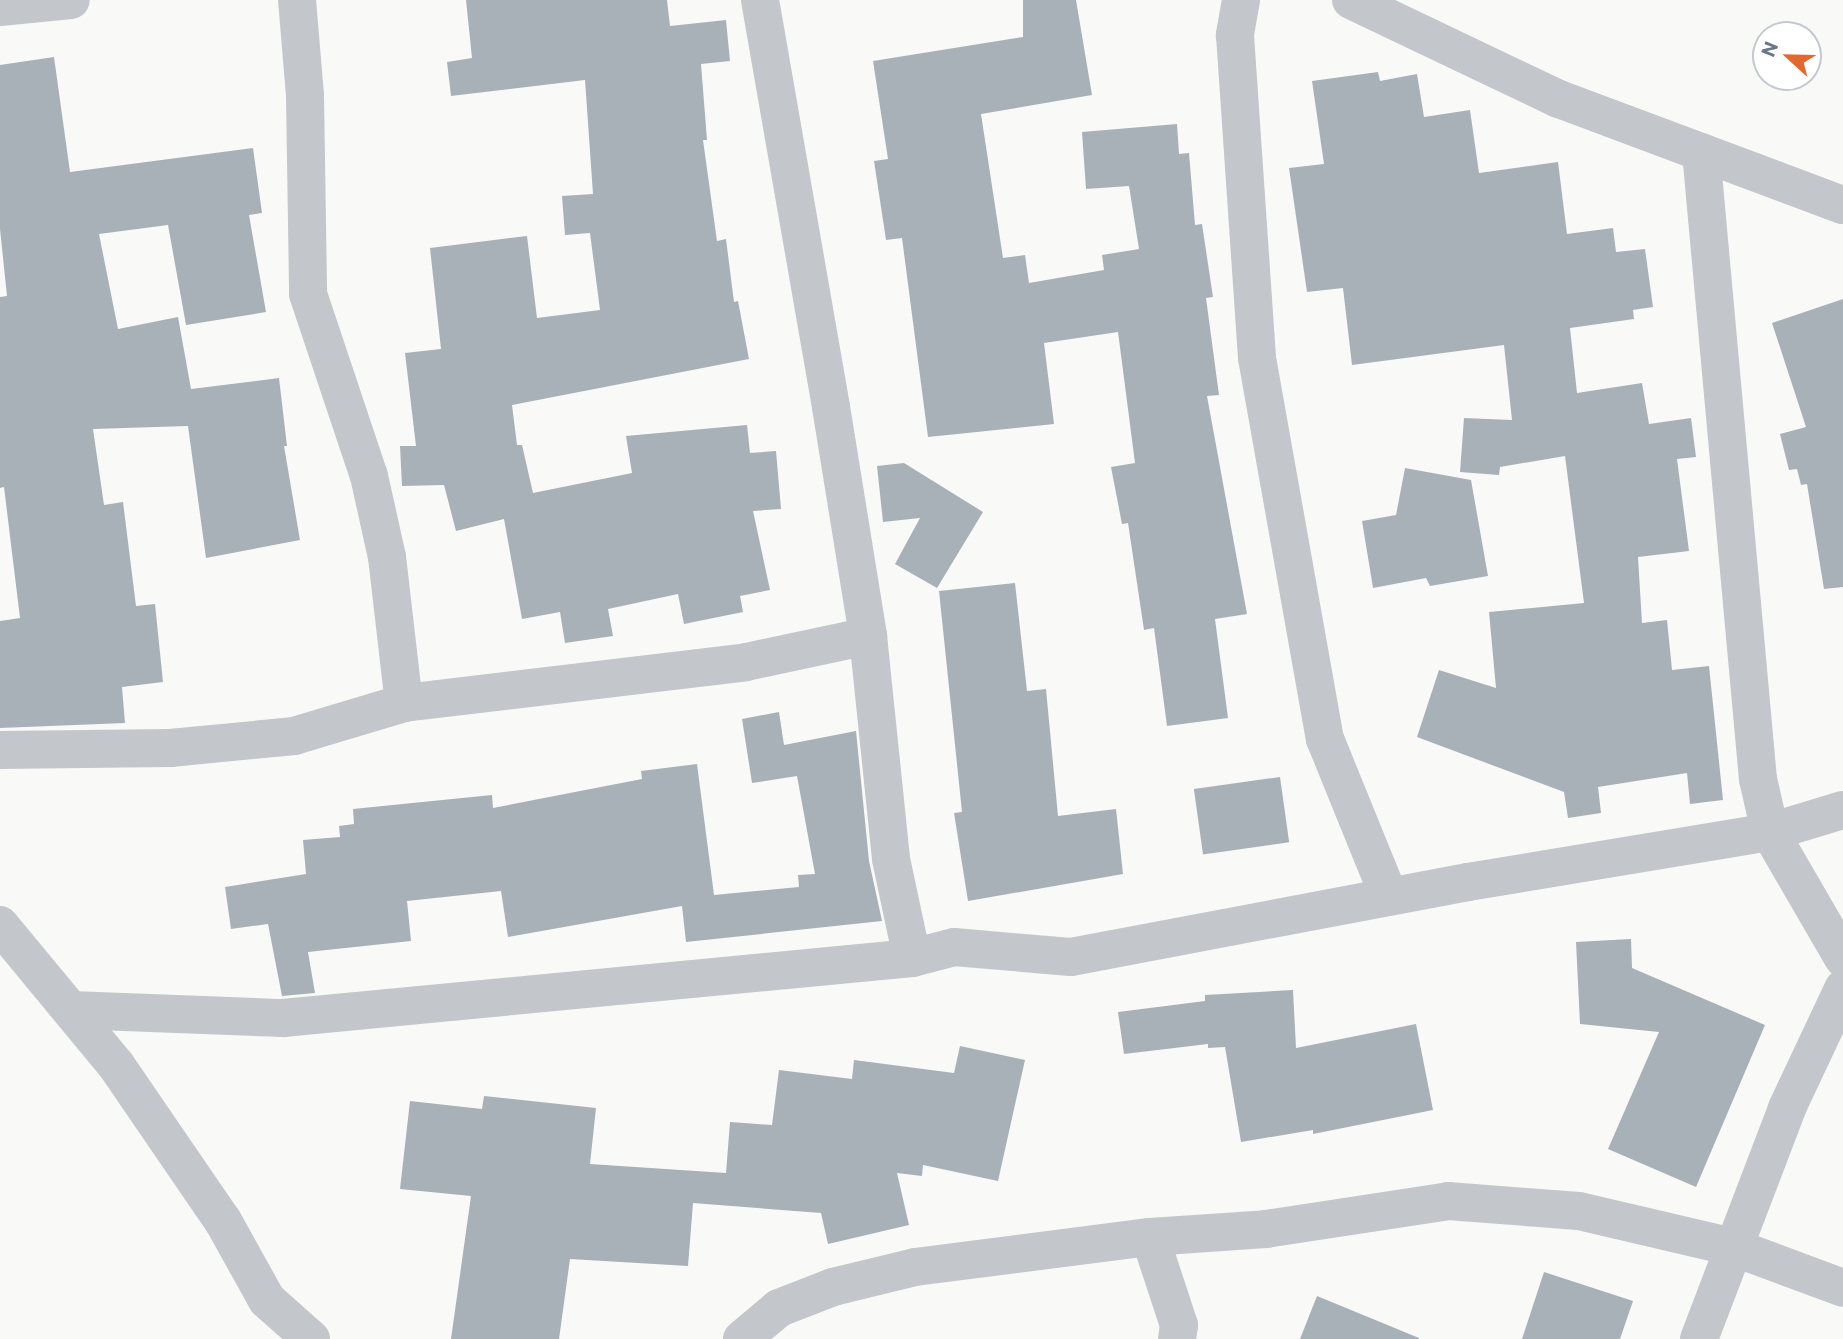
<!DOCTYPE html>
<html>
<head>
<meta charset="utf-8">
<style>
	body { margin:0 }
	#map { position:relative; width:1843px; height:1339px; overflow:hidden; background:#f9f9f7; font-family:Commissioner,sans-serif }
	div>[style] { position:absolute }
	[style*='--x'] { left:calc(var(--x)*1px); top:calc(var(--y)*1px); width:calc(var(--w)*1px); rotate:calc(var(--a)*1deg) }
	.building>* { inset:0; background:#a9b1b8; transform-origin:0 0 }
	.street>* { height:38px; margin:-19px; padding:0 19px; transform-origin:19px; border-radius:19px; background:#c3c6cb }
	span { translate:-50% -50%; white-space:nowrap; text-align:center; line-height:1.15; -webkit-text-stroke:7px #fff; paint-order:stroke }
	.north { position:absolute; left:1752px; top:21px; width:70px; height:70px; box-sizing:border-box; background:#fff; border:2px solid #c3c9cf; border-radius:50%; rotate:292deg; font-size:19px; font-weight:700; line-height:28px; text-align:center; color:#697788 }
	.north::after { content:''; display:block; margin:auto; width:24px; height:32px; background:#e2682f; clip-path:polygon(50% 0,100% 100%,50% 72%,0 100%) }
</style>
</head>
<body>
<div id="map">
	<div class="building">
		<i style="clip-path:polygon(466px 0,667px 0,670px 26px,726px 20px,730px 61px,701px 64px,707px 140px,703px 140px,717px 241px,726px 239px,734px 302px,738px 301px,749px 359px,512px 405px,517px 445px,522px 445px,533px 493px,632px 473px,626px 436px,747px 425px,750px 453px,776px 451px,781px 509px,753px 511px,770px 590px,740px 596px,743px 612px,684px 624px,678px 594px,608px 609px,613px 636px,565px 643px,560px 612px,522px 619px,504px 519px,456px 531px,444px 485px,402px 486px,400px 446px,416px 446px,405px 353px,441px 349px,430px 248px,527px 236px,537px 318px,600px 310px,590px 233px,565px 235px,562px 196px,593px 194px,585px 80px,451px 96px,447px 62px,472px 58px)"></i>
		<i style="clip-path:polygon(1023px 0,1076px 0,1092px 95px,981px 114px,1003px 258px,1025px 255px,1029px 283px,1104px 270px,1102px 255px,1139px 249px,1129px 186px,1086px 189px,1082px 132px,1177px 124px,1179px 154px,1189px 153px,1195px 225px,1202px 224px,1213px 297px,1206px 298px,1219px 395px,1207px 396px,1247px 614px,1215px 619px,1228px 718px,1167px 726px,1154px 628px,1144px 630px,1128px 523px,1122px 524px,1111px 467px,1135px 463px,1118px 332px,1044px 343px,1054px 424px,928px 437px,902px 238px,886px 240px,874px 161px,888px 159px,873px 61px,1023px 37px)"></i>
		<i style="clip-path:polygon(54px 57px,70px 172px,253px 148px,262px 213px,249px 215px,266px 312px,186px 325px,168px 225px,99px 234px,118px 329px,178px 317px,191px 389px,279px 378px,287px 446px,284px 446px,300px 540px,206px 558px,188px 426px,93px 429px,104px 505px,123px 502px,136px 606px,155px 604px,163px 682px,122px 687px,125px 723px,0 728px,0 621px,20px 618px,4px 487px,0 488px,0 297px,7px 296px,0 229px,0 65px)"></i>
		<i style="clip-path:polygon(1378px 72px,1380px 81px,1417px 74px,1424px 117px,1470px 110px,1479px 173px,1558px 162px,1567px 234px,1613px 228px,1616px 252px,1645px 249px,1653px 307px,1633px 310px,1634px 319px,1570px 328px,1577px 393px,1642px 383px,1649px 424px,1691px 418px,1696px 457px,1677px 459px,1689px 551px,1638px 557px,1642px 623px,1667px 620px,1672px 670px,1709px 666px,1723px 800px,1690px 804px,1687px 773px,1598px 787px,1601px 813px,1568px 818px,1564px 792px,1417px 737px,1439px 670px,1496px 688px,1489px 612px,1584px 603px,1565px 456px,1500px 467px,1499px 475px,1460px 472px,1464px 418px,1512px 420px,1504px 345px,1352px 365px,1343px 288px,1307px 292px,1289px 168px,1324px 164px,1312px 81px)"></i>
		<i style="clip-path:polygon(1843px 299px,1843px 587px,1824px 589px,1807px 484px,1801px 485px,1797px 469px,1789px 470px,1780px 434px,1806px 427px,1772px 323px)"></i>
		<i style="clip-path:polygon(904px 463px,983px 512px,937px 588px,895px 564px,920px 518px,883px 522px,877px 466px)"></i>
		<i style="clip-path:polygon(1405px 468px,1471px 480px,1488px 576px,1430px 586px,1426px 578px,1373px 588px,1362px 521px,1396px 515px)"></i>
		<i style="clip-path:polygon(1015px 583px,1027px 691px,1046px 689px,1058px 816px,1116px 809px,1123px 874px,968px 901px,954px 813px,962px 812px,939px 591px)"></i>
		<i style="clip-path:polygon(779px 712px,784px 745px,856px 731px,869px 861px,882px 921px,686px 942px,682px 906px,508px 937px,501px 891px,407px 901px,411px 941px,308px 952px,315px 993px,282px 996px,268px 924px,231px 929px,225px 887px,306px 874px,303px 840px,340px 837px,339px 826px,354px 824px,353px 809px,492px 795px,493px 808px,642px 779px,641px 771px,697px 764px,714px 895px,799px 887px,798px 875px,815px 874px,797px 776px,752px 783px,742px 719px)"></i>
		<i style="left:1280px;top:777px;width:66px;height:87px;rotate:82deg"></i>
		<i style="clip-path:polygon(1631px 939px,1632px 968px,1765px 1025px,1696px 1187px,1608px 1149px,1659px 1032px,1580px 1024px,1576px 942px)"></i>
		<i style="clip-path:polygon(1293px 990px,1296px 1048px,1416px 1024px,1433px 1110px,1313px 1134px,1313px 1130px,1241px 1142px,1225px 1047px,1208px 1048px,1208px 1044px,1124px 1054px,1118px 1012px,1205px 1001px,1205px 995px)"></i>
		<i style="clip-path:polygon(960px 1046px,1025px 1060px,998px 1181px,923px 1165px,922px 1176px,897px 1173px,909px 1225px,828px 1244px,821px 1213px,693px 1203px,688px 1266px,570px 1259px,559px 1339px,451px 1339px,471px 1196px,400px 1189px,410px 1101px,482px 1109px,484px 1096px,596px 1108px,590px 1164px,726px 1173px,730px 1122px,772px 1125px,779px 1070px,852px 1079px,854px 1060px,954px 1073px)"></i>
		<i style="clip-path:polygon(1544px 1272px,1633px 1301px,1620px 1339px,1522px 1339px)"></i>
		<i style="clip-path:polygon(1317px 1296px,1419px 1338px,1419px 1339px,1300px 1339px)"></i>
	</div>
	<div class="street">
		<i style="--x:297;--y:0;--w:96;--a:85.2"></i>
		<i style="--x:305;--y:96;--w:198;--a:89.1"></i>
		<i style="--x:308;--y:294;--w:192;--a:71.5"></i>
		<i style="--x:369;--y:476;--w:83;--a:77.5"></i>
		<i style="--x:387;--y:557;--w:147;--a:83.4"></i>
		<i style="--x:760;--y:0;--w:413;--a:80.1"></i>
		<i style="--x:831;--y:407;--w:232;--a:80.8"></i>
		<i style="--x:868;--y:636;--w:224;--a:84.1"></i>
		<i style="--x:891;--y:859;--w:101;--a:78"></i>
		<i style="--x:912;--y:958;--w:43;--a:-14.7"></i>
		<i style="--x:954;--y:947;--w:117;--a:4.9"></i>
		<i style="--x:1071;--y:957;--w:404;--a:-10.7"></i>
		<i style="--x:1468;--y:882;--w:306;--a:-9.4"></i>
		<i style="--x:1770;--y:832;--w:76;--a:-16.8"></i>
		<i style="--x:1241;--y:0;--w:36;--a:100"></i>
		<i style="--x:1235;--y:35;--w:324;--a:86.1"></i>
		<i style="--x:1257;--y:358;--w:387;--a:79.9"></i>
		<i style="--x:1325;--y:739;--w:170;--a:67.9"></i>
		<i style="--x:1351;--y:0;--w:230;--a:25.5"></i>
		<i style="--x:1559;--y:99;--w:303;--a:20.5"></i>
		<i style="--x:0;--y:7;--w:71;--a:-5.6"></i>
		<i style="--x:1701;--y:152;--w:630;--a:84.81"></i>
		<i style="--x:1758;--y:779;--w:54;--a:77.2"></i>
		<i style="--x:1770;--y:832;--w:146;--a:59.9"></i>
		<i style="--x:0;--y:750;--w:170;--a:-0.7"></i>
		<i style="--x:170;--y:748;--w:125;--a:-5.5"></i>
		<i style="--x:294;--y:736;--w:115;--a:-16.7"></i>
		<i style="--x:404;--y:703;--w:344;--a:-6.8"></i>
		<i style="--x:746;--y:662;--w:125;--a:-12"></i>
		<i style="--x:0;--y:925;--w:182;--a:50.4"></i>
		<i style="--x:116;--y:1065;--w:189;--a:55.6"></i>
		<i style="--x:223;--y:1221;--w:90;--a:60.9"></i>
		<i style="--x:267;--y:1300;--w:59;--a:41.6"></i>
		<i style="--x:71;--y:1010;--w:212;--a:2.2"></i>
		<i style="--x:283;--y:1018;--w:632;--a:-5.45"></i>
		<i style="--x:1150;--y:1237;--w:93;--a:71.8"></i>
		<i style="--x:1179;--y:1325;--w:14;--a:98"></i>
		<i style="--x:742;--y:1339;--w:48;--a:-40"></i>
		<i style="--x:779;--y:1308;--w:58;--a:-21.3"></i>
		<i style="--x:833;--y:1287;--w:84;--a:-13.7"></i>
		<i style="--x:915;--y:1267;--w:237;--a:-7.3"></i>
		<i style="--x:1150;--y:1237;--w:116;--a:-3.9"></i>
		<i style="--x:1266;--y:1229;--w:184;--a:-8.7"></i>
		<i style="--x:1448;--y:1201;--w:131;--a:4.4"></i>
		<i style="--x:1579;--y:1211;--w:158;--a:13.2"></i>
		<i style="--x:1733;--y:1247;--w:117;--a:20.4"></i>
		<i style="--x:1699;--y:1339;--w:247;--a:-69.1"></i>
		<i style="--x:1787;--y:1108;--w:132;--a:-64.8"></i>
	</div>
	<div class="north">N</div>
</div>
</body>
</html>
